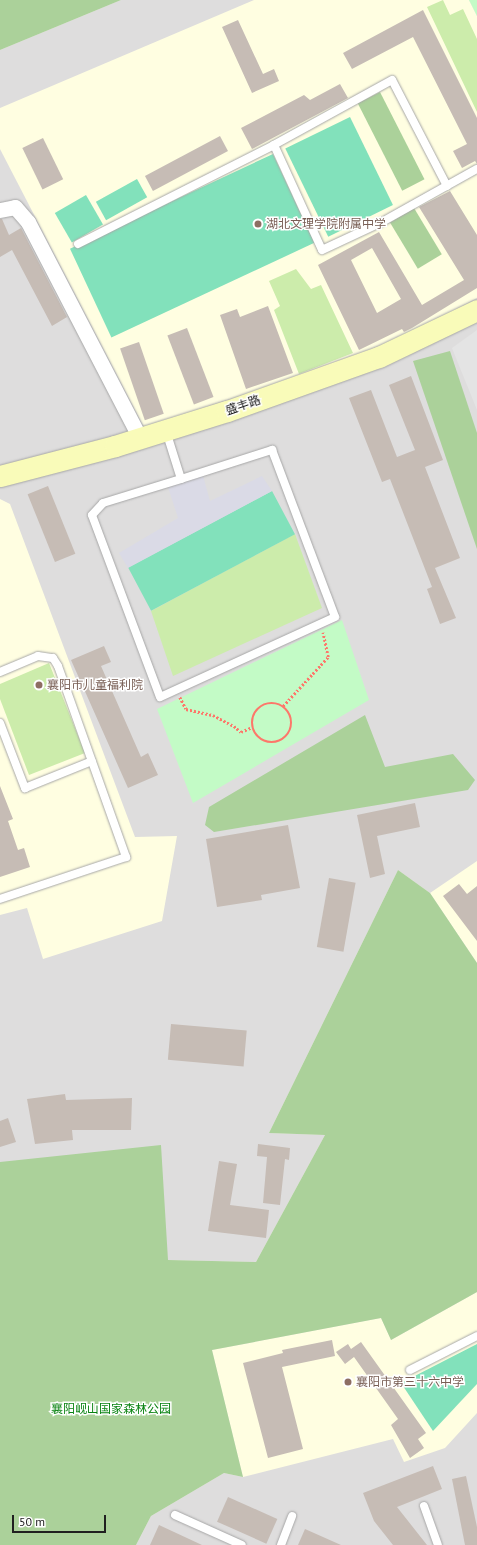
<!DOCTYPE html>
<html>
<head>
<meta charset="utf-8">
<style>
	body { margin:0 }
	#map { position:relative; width:477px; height:1545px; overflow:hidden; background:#f1ede6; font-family:"PT Sans","Noto Sans SC",sans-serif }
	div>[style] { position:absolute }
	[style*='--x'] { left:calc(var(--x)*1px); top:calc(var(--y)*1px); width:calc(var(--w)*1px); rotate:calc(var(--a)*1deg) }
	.residential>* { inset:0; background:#dedddd }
	.education>* { inset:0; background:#fffee1 }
	.grass>* { inset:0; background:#ccecab }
	.forest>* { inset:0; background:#abd19a; transform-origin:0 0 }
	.park>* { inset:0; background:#c3fbc6 }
	.pitch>* { inset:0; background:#82e1bb; transform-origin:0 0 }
	.parking>* { inset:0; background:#e4e4e4 }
	.plaza>* { inset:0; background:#dadae6 }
	.building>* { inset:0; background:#c6bcb5; transform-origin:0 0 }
	.path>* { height:2.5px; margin-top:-1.25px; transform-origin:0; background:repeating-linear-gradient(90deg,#fd776a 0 2px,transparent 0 4px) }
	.path>.ring { margin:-1.25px; padding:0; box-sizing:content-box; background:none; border:2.5px solid #fd776a; border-radius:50% }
	.roads { filter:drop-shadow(0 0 1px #a7a7a7) drop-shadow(0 0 1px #a7a7a7) }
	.lane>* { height:8px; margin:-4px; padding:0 4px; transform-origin:4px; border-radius:4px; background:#fff }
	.street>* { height:15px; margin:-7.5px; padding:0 7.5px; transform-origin:7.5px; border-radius:7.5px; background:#fff }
	.secondary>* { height:21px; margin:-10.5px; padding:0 10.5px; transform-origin:10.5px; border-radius:10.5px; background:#f9fbb9 }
	.dots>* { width:11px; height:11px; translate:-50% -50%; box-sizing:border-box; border:2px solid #fff; border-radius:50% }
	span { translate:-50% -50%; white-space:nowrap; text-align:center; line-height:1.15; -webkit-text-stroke:3px #fff; paint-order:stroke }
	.education-label { font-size:12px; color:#785e54 }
	.left { translate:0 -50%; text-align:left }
	.street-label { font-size:12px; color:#202020 }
	.park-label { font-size:12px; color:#098311 }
	.scale { position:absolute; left:12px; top:1515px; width:94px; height:18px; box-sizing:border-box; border:2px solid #202020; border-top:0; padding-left:5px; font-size:12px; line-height:14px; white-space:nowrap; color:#202020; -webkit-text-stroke:3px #fff; paint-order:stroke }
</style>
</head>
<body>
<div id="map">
	<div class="residential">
		<i style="clip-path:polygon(121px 0,469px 0,477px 16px,477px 963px,430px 893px,398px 870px,269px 1133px,325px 1135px,256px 1262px,168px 1260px,0 1162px,0 50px)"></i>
		<i style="clip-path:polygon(477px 1292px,477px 1545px,136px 1545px,151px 1516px,224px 1473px,243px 1477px,391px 1340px)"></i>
	</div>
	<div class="education">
		<i style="clip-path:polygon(254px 0,469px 0,477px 16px,477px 298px,378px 351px,144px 427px,0 149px,0 108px)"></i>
		<i style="clip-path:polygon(0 499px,10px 504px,135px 837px,177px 836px,162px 921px,43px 959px,27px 908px,0 915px)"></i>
		<i style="clip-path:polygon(477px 861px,477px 963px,430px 893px)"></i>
		<i style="clip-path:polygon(477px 1292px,477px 1413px,445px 1448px,404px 1462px,393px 1439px,243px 1477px,212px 1350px,381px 1318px,391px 1340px)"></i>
	</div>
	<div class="grass">
		<i style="clip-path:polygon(443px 0,450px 15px,463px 9px,477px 39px,477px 112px,427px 7px)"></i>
		<i style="clip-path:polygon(296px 269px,311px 289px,321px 285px,353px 353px,299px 374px,274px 310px,280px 306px,269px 281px)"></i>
		<i style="clip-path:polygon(295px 534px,322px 608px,173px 676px,151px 611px)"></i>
		<i style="clip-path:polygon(49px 663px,85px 753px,29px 775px,0 699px,0 684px)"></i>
	</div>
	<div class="forest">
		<i style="clip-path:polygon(0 0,121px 0,0 50px)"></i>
		<i style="left:380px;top:92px;width:98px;height:25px;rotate:63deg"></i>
		<i style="left:414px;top:208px;width:54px;height:28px;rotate:59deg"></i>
		<i style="clip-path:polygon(450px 351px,477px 433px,477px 549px,413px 361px)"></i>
		<i style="clip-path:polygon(365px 715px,385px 767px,453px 754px,475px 780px,468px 790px,214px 832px,205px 825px,209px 807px)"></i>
		<i style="clip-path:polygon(398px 870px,430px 893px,477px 963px,477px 1292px,391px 1340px,381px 1318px,212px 1350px,243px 1477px,224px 1473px,151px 1516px,136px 1545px,0 1545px,0 1162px,161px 1145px,168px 1260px,256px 1262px,325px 1135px,269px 1133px)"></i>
	</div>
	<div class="park">
		<i style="clip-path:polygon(469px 0,477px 0,477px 16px)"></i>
		<i style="clip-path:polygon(342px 620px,369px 700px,193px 803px,157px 709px)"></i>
	</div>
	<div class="pitch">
		<i style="left:350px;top:117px;width:98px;height:72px;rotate:64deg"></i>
		<i style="left:273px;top:154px;width:98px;height:224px;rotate:65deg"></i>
		<i style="left:137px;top:179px;width:21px;height:47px;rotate:61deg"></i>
		<i style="left:86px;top:195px;width:34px;height:36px;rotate:60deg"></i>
		<i style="left:272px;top:491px;width:49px;height:163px;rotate:62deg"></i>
		<i style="clip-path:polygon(477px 1344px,477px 1384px,433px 1431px,401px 1383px)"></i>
	</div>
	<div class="parking">
		<i style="clip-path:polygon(477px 330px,477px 410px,452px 348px)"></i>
	</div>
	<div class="plaza">
		<i style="clip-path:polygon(202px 472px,210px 501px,262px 476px,272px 491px,128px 568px,119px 553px,178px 518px,167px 484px)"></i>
	</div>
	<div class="building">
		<i style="clip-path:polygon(423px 10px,477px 118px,477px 164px,475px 161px,462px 168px,453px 151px,467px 144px,413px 37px,352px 69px,343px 53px)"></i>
		<i style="clip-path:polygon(238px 20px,263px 74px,274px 69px,279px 81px,252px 93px,222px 27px)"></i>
		<i style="clip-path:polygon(340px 84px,348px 98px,252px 149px,241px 128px,304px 95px,310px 100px)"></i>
		<i style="left:220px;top:136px;width:17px;height:85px;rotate:62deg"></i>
		<i style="left:43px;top:138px;width:46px;height:23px;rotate:64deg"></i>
		<i style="clip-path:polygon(evenodd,450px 191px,477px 235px,477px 288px,412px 328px,404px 332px,402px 329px,359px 350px,318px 265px,379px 232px,422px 305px,464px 280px,419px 207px,450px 191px,372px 248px,401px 299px,377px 313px,351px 260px,372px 248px)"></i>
		<i style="clip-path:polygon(0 219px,2px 219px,9px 235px,21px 228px,67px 317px,52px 326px,12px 250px,0 257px)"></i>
		<i style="clip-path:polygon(268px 306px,293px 373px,246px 389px,220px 315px,237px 309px,240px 317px)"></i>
		<i style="left:187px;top:328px;width:74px;height:21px;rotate:69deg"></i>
		<i style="left:139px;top:342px;width:76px;height:20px;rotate:71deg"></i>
		<i style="clip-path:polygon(411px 376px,443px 460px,425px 467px,460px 558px,435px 568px,456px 618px,440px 624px,427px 589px,432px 587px,390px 479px,382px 482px,349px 398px,371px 390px,397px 457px,415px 450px,389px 385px)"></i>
		<i style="left:48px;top:486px;width:73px;height:22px;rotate:68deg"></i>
		<i style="clip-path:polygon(104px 646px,111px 662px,101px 666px,141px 757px,148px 753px,158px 775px,128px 788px,71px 660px)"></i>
		<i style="clip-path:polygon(0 786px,13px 819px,8px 821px,18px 850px,24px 848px,30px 867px,0 877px)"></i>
		<i style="clip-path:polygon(415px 803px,420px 827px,377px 836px,385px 874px,370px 878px,357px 815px)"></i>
		<i style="clip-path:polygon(288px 825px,300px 888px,261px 895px,262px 900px,217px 907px,206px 839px)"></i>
		<i style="left:329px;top:878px;width:27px;height:70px;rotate:10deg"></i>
		<i style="clip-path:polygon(459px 884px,467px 894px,477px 886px,477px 941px,443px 896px)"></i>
		<i style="left:171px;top:1024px;width:76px;height:36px;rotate:5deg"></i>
		<i style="clip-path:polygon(65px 1094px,66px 1100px,132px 1098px,131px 1130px,72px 1130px,73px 1140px,35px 1144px,27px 1099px)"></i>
		<i style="clip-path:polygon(8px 1118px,16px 1142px,0 1147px,0 1121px)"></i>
		<i style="clip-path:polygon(258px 1144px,290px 1148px,289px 1160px,285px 1159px,280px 1205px,263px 1203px,267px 1157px,257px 1156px)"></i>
		<i style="clip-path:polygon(219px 1161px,237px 1164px,230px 1205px,269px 1210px,266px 1238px,208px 1231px)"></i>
		<i style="clip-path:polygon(332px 1340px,335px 1356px,282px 1367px,303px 1449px,268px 1458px,243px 1363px,283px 1353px,282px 1350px)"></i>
		<i style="clip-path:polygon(361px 1342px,426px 1433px,418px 1439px,424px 1448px,410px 1458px,391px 1425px,398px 1419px,354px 1357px,345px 1364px,336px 1352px,348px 1344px,351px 1349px)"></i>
		<i style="clip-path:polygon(433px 1466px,442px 1489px,397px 1507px,427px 1545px,393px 1545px,374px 1521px,363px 1493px)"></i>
		<i style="clip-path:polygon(466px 1476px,477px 1527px,477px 1545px,465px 1545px,452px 1479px)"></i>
		<i style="left:228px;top:1497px;width:54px;height:27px;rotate:24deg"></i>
		<i style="clip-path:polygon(159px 1525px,202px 1545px,150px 1545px)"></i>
		<i style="clip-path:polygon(305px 1529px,341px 1545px,298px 1545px)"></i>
	</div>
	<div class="path">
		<i style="--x:180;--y:697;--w:13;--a:63"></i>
		<i style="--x:186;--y:709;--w:28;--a:13"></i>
		<i style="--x:213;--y:715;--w:24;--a:28"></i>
		<i style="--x:234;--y:726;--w:9;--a:41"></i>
		<i style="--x:241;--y:732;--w:12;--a:-24"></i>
		<i class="ring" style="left:252px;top:703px;width:37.5px;height:37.5px"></i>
		<i style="--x:283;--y:706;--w:67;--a:-47.4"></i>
		<i style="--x:328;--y:657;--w:25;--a:-102"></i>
	</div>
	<div class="roads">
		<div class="lane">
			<i style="--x:447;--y:186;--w:119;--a:-117.4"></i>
			<i style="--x:392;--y:80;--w:135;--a:151.2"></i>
			<i style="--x:274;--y:145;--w:115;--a:65.4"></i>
			<i style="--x:322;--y:250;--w:66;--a:-25"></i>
			<i style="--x:382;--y:222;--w:109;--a:-29.2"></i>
			<i style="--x:78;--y:244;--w:220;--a:-26.8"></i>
			<i style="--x:166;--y:431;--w:50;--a:72.6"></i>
			<i style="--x:181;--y:479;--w:96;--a:-17.7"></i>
			<i style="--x:272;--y:450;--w:178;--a:69.3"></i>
			<i style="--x:335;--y:617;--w:192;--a:155.4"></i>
			<i style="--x:160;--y:697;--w:194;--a:-110.5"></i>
			<i style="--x:92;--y:515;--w:16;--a:-47"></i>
			<i style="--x:103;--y:503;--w:82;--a:-17.1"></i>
			<i style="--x:0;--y:672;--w:41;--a:-22.8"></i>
			<i style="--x:38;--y:656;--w:15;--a:8"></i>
			<i style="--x:53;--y:658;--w:9;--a:58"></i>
			<i style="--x:58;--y:666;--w:203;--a:70.4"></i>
			<i style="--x:126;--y:857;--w:133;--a:161.6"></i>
			<i style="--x:0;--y:723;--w:70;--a:69"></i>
			<i style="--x:25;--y:788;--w:72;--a:-21.9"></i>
			<i style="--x:410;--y:1370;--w:75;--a:-26.9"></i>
			<i style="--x:424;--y:1506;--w:41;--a:70.3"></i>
			<i style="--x:175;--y:1515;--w:73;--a:24.1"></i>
			<i style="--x:281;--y:1545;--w:31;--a:-69"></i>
		</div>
		<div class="street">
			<i style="--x:0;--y:210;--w:15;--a:-11"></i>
			<i style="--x:15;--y:207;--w:20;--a:49"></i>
			<i style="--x:28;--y:222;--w:243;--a:62.6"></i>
		</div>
		<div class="secondary">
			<i style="--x:0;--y:476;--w:119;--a:-14.6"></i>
			<i style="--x:115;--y:446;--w:117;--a:-17.4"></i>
			<i style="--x:227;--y:411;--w:161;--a:-19.6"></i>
			<i style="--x:379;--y:357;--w:109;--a:-25.6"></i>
		</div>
	</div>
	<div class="dots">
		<i style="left:258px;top:224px;background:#8d6e63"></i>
		<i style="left:39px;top:685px;background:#8d6e63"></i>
		<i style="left:348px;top:1382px;background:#8d6e63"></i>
	</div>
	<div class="education-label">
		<span class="left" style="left:266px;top:224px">湖北文理学院附属中学</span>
		<span class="left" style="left:47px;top:685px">襄阳市儿童福利院</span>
		<span class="left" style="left:356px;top:1382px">襄阳市第三十六中学</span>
	</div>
	<div class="street-label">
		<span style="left:243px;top:405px;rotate:-19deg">盛丰路</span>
	</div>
	<div class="park-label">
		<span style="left:111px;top:1409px">襄阳岘山国家森林公园</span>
	</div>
	<div class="scale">50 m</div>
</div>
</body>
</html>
